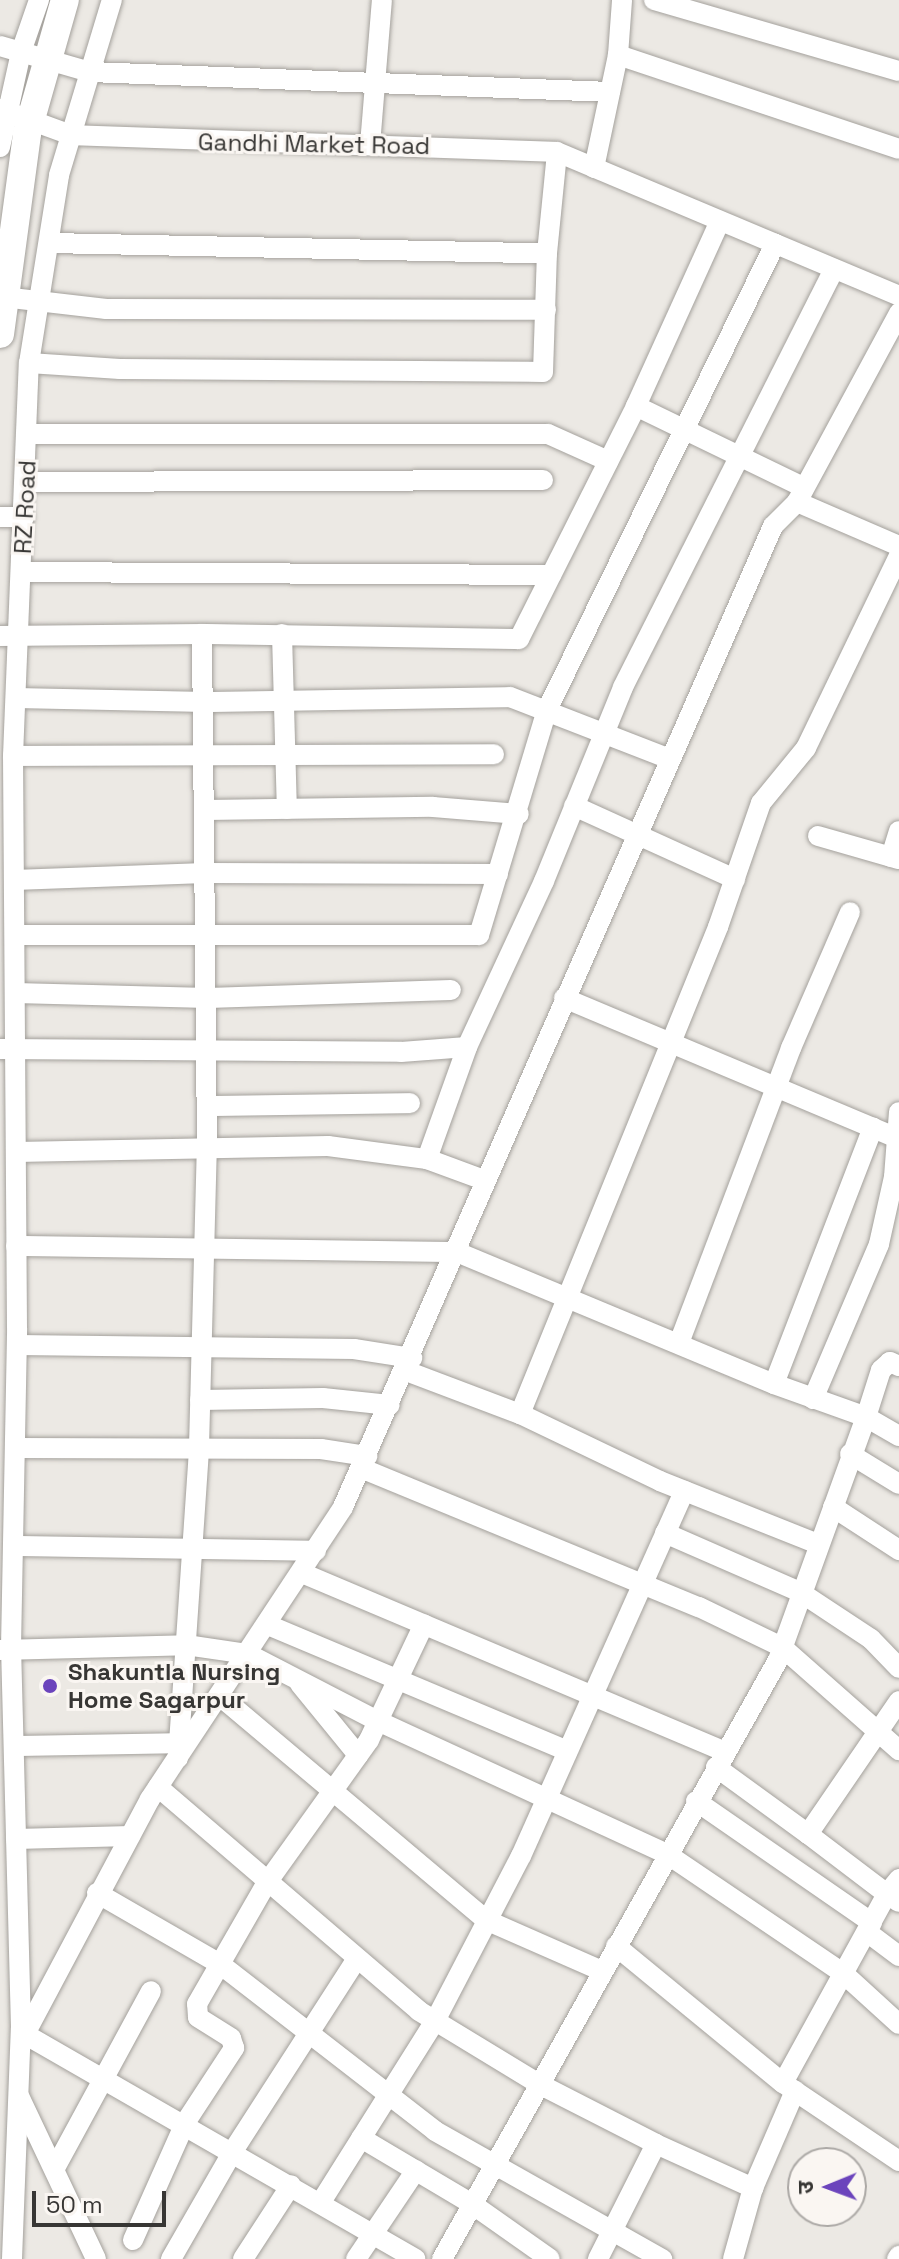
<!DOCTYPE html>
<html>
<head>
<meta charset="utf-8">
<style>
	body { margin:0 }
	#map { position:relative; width:899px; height:2259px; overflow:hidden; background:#ece9e4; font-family:"Space Grotesk","Noto Sans Devanagari",sans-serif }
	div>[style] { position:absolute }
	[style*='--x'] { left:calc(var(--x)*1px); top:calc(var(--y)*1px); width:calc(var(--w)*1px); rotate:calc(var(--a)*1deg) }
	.roads { filter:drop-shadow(0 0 2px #a4a19c) drop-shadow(0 0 2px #a4a19c) }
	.street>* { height:20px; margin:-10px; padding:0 10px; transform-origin:10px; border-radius:10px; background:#fff }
	.secondary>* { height:28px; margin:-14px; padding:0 14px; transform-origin:14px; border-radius:14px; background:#fff }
	.dots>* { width:22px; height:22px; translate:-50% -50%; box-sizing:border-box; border:4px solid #faf6f2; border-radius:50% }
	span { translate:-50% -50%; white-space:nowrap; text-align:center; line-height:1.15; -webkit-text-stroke:6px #faf6f2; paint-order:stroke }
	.street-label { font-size:24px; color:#373634 }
	.poi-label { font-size:24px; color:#373634; font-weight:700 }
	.left { translate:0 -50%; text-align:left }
	.north { position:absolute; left:787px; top:2147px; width:80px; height:80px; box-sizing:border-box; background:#faf6f2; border:2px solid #aca9a6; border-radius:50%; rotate:269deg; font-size:22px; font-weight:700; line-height:32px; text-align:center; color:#373634 }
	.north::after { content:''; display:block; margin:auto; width:28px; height:36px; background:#6b44bc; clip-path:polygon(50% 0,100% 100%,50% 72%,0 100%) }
	.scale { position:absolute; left:32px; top:2191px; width:134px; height:36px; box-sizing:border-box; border:4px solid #373634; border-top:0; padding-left:10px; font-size:24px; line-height:28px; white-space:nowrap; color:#373634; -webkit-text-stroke:6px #faf6f2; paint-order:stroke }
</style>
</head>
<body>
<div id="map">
	<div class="roads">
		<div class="street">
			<i style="--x:654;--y:0;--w:255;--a:16.2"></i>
			<i style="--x:0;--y:46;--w:94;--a:16.1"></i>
			<i style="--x:90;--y:72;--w:520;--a:2.2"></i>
			<i style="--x:618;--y:55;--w:296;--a:18.5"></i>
			<i style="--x:0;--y:109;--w:76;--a:20.1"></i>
			<i style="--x:71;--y:135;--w:486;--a:2"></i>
			<i style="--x:557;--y:152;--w:371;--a:22.8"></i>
			<i style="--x:370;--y:145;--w:145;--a:-85.3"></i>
			<i style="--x:0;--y:147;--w:97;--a:-77.5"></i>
			<i style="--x:21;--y:52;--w:55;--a:-70.9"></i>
			<i style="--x:594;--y:168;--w:116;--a:-78"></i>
			<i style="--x:618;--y:55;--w:55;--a:-85.8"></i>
			<i style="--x:49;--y:243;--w:498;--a:1.2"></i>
			<i style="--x:547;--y:253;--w:101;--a:-84.3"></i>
			<i style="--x:3;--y:297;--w:104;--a:6.6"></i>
			<i style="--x:106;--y:309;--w:440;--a:0.1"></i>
			<i style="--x:29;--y:363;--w:91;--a:3.8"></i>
			<i style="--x:120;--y:369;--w:423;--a:0.4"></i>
			<i style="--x:543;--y:372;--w:119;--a:-88.1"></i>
			<i style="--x:636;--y:406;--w:186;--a:25.9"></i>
			<i style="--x:28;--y:434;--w:520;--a:0"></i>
			<i style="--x:548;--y:434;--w:66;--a:24.2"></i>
			<i style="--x:26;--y:482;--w:517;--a:-0.22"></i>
			<i style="--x:797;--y:502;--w:111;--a:23.3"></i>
			<i style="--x:0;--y:517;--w:24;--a:0"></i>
			<i style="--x:21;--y:572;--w:530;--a:0.32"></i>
			<i style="--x:282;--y:634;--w:175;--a:88.4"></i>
			<i style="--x:0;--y:636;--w:202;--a:-0.6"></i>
			<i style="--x:16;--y:698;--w:190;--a:1.2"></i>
			<i style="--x:206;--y:702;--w:304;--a:-0.9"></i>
			<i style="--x:510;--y:697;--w:168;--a:21.2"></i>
			<i style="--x:13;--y:756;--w:481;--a:-0.2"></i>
			<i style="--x:574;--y:806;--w:177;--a:24.4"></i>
			<i style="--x:206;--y:810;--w:227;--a:-0.8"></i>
			<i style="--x:433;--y:807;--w:86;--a:4.7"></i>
			<i style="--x:818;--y:836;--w:84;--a:15.9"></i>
			<i style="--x:891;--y:857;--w:27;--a:-73"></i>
			<i style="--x:14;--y:880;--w:191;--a:-2.1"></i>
			<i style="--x:205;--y:873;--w:293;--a:0.2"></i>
			<i style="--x:15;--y:935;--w:464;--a:0"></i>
			<i style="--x:479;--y:935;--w:235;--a:-73.2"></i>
			<i style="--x:547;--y:710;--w:519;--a:-63.93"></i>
			<i style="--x:15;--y:993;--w:193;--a:1.5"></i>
			<i style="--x:208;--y:998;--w:243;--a:-1.9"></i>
			<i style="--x:564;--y:998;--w:357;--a:22.8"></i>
			<i style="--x:0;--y:1049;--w:401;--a:0.4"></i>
			<i style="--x:401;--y:1052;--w:66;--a:-4.3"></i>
			<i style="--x:207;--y:1106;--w:203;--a:-0.8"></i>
			<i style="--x:16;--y:1152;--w:312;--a:-1.1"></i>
			<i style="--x:328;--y:1146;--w:100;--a:7.5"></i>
			<i style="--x:427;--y:1159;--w:61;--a:20.2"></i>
			<i style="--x:427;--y:1159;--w:119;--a:-70.3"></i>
			<i style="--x:467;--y:1047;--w:183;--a:-65.1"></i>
			<i style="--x:544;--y:881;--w:209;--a:-67.8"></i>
			<i style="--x:623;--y:687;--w:468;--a:-63.2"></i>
			<i style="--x:16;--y:1246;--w:441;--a:0.8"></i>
			<i style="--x:457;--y:1252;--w:343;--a:22.6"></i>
			<i style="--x:774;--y:1384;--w:98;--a:19.7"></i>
			<i style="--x:866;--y:1417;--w:258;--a:109.9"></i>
			<i style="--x:778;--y:1660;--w:687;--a:119.29"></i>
			<i style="--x:679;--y:1343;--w:316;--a:-69.2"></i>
			<i style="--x:791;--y:1048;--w:148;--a:-66.5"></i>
			<i style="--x:17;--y:1345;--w:337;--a:0.7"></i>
			<i style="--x:354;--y:1349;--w:59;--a:8.8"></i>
			<i style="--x:899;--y:1366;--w:10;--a:-156"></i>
			<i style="--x:890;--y:1362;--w:12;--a:138"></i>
			<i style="--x:881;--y:1370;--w:49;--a:107.7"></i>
			<i style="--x:866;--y:1417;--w:38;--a:30"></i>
			<i style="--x:406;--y:1371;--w:122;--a:20.7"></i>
			<i style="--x:774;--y:1384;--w:275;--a:-68.9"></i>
			<i style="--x:813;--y:1399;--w:168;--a:-66.9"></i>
			<i style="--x:879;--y:1244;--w:69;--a:-77.4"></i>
			<i style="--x:894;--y:1177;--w:65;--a:-85.6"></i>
			<i style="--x:200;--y:1400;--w:123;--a:-0.9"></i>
			<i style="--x:323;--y:1398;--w:67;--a:6"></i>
			<i style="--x:15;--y:1448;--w:306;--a:0.2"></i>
			<i style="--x:321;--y:1449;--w:47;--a:8.7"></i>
			<i style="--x:850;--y:1454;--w:57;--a:31.5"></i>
			<i style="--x:361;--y:1468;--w:365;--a:22.4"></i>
			<i style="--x:699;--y:1607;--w:92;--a:25.7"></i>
			<i style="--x:782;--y:1647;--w:156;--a:41.4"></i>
			<i style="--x:833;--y:1507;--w:79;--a:33.1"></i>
			<i style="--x:665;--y:1533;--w:147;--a:23.6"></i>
			<i style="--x:800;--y:1592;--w:85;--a:33.5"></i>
			<i style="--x:871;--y:1639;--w:40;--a:46"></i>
			<i style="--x:818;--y:1544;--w:170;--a:-158.3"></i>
			<i style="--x:660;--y:1481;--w:155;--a:-154.4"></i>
			<i style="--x:520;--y:1414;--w:526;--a:-67.87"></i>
			<i style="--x:718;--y:927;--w:131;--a:-70.9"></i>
			<i style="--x:761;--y:803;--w:71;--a:-50.7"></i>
			<i style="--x:806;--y:748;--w:213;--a:-64.2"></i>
			<i style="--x:14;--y:1546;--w:302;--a:0.9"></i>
			<i style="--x:302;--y:1573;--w:459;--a:22.9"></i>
			<i style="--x:268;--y:1625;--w:325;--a:22.8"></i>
			<i style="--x:0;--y:1650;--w:186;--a:-1.5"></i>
			<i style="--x:186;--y:1645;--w:63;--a:8.3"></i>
			<i style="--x:248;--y:1654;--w:146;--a:27.3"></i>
			<i style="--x:378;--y:1721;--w:318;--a:24.7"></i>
			<i style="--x:667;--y:1854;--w:214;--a:34.1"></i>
			<i style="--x:844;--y:1974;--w:74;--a:42.3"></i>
			<i style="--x:300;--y:1684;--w:92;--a:50.8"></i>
			<i style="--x:220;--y:1696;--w:348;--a:40.1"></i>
			<i style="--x:486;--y:1920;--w:127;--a:23.7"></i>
			<i style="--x:14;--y:1746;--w:165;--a:-1"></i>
			<i style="--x:178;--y:1758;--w:312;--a:-86.1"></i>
			<i style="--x:199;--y:1447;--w:300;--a:-88.5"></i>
			<i style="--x:207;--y:1147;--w:513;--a:-90.56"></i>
			<i style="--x:202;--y:634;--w:317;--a:0.9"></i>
			<i style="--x:519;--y:639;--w:261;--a:-63.3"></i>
			<i style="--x:636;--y:406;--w:203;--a:-65.6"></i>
			<i style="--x:716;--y:1767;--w:114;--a:36.1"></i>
			<i style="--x:158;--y:1787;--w:344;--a:40.6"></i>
			<i style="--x:419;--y:2011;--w:140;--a:31.3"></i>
			<i style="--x:539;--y:2084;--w:131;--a:27.1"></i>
			<i style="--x:656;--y:2144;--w:129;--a:116.8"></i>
			<i style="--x:696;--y:1801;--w:214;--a:34.7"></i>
			<i style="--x:16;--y:1839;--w:114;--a:-1.5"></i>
			<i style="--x:899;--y:1879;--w:19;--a:129"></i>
			<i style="--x:887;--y:1894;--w:14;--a:34"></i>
			<i style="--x:97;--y:1893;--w:142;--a:30"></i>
			<i style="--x:220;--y:1964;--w:272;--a:37.8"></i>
			<i style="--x:435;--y:2131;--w:261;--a:29.4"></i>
			<i style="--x:867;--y:1932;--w:40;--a:37"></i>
			<i style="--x:616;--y:1946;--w:216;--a:39.4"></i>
			<i style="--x:783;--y:2083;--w:140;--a:33.9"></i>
			<i style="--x:21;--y:2032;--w:455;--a:29.9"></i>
			<i style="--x:25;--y:2034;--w:266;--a:-62"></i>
			<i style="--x:150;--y:1799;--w:350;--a:-56.5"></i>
			<i style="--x:343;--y:1507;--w:1071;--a:-66.33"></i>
			<i style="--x:773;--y:526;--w:34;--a:-45"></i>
			<i style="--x:797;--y:502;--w:215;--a:-61.6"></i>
			<i style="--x:783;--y:2083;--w:216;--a:-61.2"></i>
			<i style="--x:887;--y:1894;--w:99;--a:-142.8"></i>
			<i style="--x:808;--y:1834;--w:161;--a:-55.6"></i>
			<i style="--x:19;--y:2096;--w:180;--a:64.7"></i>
			<i style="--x:361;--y:2138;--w:129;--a:30.7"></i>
			<i style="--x:472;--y:2204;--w:95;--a:35.2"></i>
			<i style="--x:656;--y:2144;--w:107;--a:24.4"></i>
			<i style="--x:55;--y:2168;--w:201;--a:-61.5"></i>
			<i style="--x:321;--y:2202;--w:214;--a:-57.8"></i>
			<i style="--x:435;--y:2021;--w:186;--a:-62.5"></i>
			<i style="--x:521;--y:1856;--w:400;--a:-65.9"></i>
			<i style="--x:133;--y:2240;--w:128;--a:-66"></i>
			<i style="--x:185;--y:2123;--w:90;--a:-56.8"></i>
			<i style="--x:234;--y:2048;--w:10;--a:-107"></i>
			<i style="--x:231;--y:2038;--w:39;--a:-148"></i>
			<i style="--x:198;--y:2017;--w:13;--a:-94"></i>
			<i style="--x:197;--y:2004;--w:138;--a:-60.1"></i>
			<i style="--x:266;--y:1884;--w:177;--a:-54.4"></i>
			<i style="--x:369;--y:1740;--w:128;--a:-64.6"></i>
			<i style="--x:12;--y:2259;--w:231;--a:-87.8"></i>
			<i style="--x:21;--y:2028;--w:381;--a:-91.5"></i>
			<i style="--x:11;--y:1647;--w:319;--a:-88.9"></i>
			<i style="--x:17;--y:1328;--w:572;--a:-90.4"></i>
			<i style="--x:13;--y:756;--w:393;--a:-87.7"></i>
			<i style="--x:29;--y:363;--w:190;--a:-80.9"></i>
			<i style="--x:59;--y:175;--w:183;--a:-73.2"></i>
			<i style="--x:171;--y:2259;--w:125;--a:-60.1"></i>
			<i style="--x:233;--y:2151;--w:227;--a:-57.2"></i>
			<i style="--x:243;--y:2259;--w:88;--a:-57"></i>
			<i style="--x:356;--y:2259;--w:107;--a:-56"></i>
			<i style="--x:733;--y:2259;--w:74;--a:-74.3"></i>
			<i style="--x:753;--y:2188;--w:106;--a:-66.6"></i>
			<i style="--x:897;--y:2259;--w:4;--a:-56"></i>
		</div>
		<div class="secondary">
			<i style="--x:0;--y:334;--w:203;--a:-82.3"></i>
			<i style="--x:27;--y:133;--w:138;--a:-74.1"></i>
		</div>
	</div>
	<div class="dots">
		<i style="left:50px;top:1686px;background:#6b44bc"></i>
	</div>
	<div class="street-label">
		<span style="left:314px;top:144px;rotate:1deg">Gandhi Market Road</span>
		<span style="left:25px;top:507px;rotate:-87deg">RZ Road</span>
	</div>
	<div class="poi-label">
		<span class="left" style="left:68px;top:1686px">Shakuntla Nursing<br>Home Sagarpur</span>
	</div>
	<div class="north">उ</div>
	<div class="scale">50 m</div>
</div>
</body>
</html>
